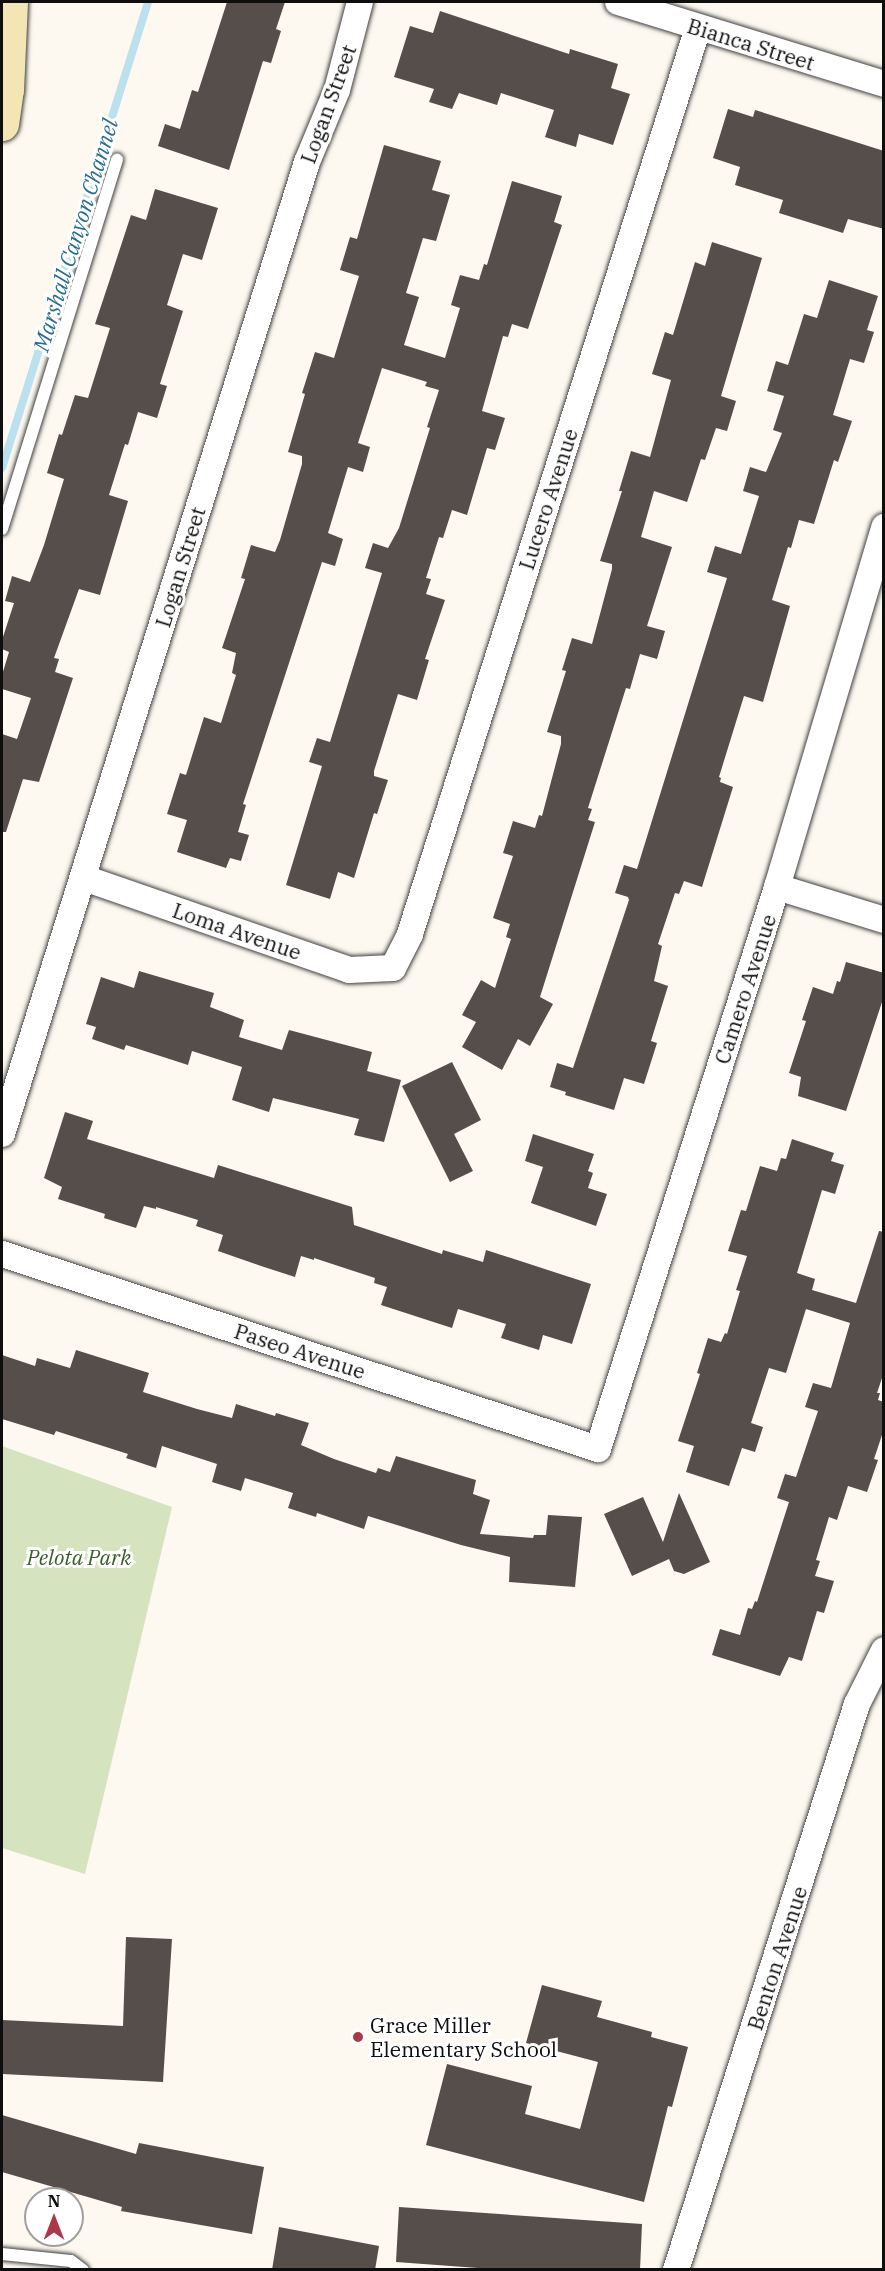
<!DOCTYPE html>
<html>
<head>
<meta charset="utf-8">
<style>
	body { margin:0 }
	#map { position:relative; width:885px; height:2271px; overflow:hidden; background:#fdf9f0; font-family:"IBM Plex Serif",serif }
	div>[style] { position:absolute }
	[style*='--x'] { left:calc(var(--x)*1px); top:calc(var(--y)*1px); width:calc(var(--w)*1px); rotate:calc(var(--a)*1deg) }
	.green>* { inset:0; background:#d5e3be }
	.stream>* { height:8px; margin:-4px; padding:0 4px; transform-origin:4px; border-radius:4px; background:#bbe1ee }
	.building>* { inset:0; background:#554e4b }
	.roads { filter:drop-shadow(0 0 2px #414141) drop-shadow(0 0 2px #414141) }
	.service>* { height:12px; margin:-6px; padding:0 6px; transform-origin:6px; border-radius:6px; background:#fff }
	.minor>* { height:26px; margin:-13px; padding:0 13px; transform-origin:13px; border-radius:13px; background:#fff }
	.secondary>* { height:33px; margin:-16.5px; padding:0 16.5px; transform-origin:16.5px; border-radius:16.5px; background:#f4e6b4 }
	.dots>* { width:16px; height:16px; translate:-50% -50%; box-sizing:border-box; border:3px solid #fff; border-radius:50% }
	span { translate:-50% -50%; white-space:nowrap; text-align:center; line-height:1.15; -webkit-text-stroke:6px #fff; paint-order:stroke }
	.street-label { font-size:21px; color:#0e0e0e }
	.park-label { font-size:21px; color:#385d27; font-style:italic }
	.poi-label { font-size:21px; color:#0e0e0e }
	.left { translate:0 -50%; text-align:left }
	.water-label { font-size:22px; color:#276d8f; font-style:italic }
	.frame { position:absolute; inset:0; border:3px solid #0e0e0e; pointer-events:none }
	.north { position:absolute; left:24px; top:2187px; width:60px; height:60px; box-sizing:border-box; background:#fff; border:2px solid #9f9f9f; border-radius:50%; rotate:0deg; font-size:16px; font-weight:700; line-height:24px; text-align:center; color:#0e0e0e }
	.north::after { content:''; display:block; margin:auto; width:21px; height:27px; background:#ab384a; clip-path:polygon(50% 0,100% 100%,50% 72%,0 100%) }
</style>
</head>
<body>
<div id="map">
	<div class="green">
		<i style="clip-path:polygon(2px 1446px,172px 1507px,85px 1874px,2px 1848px)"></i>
	</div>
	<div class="stream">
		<i style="--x:2;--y:468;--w:488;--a:-72.6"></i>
	</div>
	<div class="building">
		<i style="clip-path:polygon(227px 2px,285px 2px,276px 29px,281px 31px,271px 63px,263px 61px,229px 170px,158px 146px,165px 124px,180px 129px,192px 90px,198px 92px)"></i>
		<i style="clip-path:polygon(440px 11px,569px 54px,570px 49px,618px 64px,611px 88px,630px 94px,613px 145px,579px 134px,576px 147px,545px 137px,554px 110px,501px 93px,497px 105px,459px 93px,452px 109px,429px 102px,434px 89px,394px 77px,410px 26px,433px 33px)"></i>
		<i style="clip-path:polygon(728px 109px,753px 117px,755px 110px,884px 151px,884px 229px,848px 219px,843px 233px,779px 213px,783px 200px,735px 185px,740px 167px,713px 158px)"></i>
		<i style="clip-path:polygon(384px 145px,441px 161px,432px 190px,450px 195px,436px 241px,423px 238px,406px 293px,419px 297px,404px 345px,445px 358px,460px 308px,451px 305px,460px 275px,479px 280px,484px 264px,487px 265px,512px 181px,562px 196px,554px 222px,562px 225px,528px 329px,512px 324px,508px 337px,503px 336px,482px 411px,505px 418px,495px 450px,487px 448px,467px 515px,452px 510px,443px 538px,439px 537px,426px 578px,431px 579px,426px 594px,445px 600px,425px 659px,429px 660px,417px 700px,398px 694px,374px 771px,374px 776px,388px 780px,377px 814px,374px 813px,354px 878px,338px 872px,330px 899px,286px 885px,322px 766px,309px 762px,317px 738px,330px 742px,382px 573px,365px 568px,373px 543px,388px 548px,399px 528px,430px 428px,427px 427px,439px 390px,425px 386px,427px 382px,382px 368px,358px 443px,370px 447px,363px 472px,348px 467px,328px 533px,343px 539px,335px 566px,322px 562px,243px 804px,246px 805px,238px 832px,249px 835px,241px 861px,230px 858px,226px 868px,177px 852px,187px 820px,167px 814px,180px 773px,186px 775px,204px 717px,221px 723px,236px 675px,232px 673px,236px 653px,222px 648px,245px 579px,241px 578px,251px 545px,275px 552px,280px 540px,302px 464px,302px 456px,288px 452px,305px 394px,302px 393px,315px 352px,334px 358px,359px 276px,340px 270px,350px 237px,357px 239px)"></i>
		<i style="clip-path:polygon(155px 189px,218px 208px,202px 260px,183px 254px,167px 305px,183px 311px,160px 384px,167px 386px,157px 418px,138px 412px,128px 445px,125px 444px,109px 495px,128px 501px,100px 595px,79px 589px,54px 658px,59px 659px,55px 672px,73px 678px,39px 782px,23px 779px,6px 832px,2px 832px,2px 734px,17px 739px,31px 698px,2px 689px,2px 675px,9px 652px,2px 649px,2px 640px,14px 603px,5px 601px,12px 576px,30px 582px,44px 545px,64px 479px,47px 473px,59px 434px,62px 435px,75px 395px,88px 398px,110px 328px,95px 324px,110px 279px,131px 215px,146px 220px)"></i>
		<i style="clip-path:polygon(712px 242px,762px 258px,721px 396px,736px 401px,727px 431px,716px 428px,705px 460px,701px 459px,687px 502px,654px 491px,641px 537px,672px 547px,647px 626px,665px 631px,657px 659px,640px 654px,630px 689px,626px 688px,588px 808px,592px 809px,588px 820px,595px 822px,540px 997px,553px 1004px,530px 1046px,518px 1039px,502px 1070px,462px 1047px,476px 1022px,462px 1015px,481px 980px,495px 988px,511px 939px,506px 937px,510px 924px,493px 918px,513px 856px,503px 853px,513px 821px,535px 828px,539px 815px,542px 816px,561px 744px,561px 736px,547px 732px,566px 671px,562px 670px,572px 638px,592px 644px,612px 569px,612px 564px,600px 561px,622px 491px,619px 491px,631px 451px,650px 457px,671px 380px,652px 374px,665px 332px,673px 335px,695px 262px,705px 266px)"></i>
		<i style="clip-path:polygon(829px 280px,878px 296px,867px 330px,874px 332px,864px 363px,850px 359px,833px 415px,852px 421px,838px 462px,834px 460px,814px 524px,799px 520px,791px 548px,788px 547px,772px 600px,790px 606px,763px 702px,744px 696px,719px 777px,721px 778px,720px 782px,733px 787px,702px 887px,684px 881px,679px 894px,675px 893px,658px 944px,662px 946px,654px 981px,668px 986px,651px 1041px,657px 1043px,644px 1084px,624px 1078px,614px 1110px,565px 1095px,566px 1092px,550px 1087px,557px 1063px,573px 1068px,629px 900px,628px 897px,615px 893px,624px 865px,637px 869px,727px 578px,707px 572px,715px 546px,741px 554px,759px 496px,743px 491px,750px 467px,766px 472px,782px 433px,773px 430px,784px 396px,767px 391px,776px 361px,788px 365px,804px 314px,817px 318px)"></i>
		<i style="clip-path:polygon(846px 962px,884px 973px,884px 996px,846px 1111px,798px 1096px,801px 1077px,789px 1073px,806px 1021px,802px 1020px,813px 987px,833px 994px,837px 981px,840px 982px)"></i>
		<i style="clip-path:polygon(139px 971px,214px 993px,210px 1007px,244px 1020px,239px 1037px,282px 1050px,289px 1030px,372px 1052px,367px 1071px,401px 1080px,384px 1142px,354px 1135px,359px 1119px,273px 1098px,269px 1112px,232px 1100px,242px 1067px,192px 1051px,188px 1065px,126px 1045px,124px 1050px,92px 1039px,96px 1027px,86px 1024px,101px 977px,134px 988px)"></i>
		<i style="clip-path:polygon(452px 1062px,481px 1120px,454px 1134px,473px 1171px,450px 1182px,402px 1086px)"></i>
		<i style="clip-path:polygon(65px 1112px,93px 1121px,87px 1139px,214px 1178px,218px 1165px,352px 1207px,354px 1225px,442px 1254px,443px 1250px,483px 1262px,486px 1250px,591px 1284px,572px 1344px,543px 1335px,539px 1350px,501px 1338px,506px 1324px,458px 1309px,452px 1328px,381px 1305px,387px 1287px,374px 1283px,375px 1278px,314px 1258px,314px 1260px,301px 1256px,295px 1277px,261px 1266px,218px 1251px,223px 1235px,196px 1226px,198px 1220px,156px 1207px,156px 1209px,144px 1206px,136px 1228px,104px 1218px,105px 1214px,58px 1199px,62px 1187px,44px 1178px)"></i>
		<i style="clip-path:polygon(533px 1134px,594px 1154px,588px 1171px,593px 1173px,588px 1188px,607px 1194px,596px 1226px,531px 1203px,543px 1167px,525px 1161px)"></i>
		<i style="clip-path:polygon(792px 1139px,834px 1153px,831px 1161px,844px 1165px,835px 1194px,822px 1190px,797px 1273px,815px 1279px,812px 1290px,856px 1303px,879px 1231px,884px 1232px,884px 1372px,877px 1393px,880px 1393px,878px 1400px,884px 1402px,884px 1429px,874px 1459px,878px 1460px,867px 1492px,848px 1486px,837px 1520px,829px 1517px,816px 1560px,820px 1561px,815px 1576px,834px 1581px,824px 1613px,817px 1611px,802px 1661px,789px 1657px,780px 1676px,712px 1655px,720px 1629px,740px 1635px,748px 1608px,752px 1609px,755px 1601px,757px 1602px,789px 1502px,777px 1498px,785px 1474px,796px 1477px,818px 1411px,805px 1407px,813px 1383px,831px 1388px,850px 1323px,806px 1309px,786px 1373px,769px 1368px,751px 1423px,763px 1427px,755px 1452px,742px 1448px,729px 1486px,686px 1472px,694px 1446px,678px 1441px,700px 1374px,697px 1373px,708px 1338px,721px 1342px,725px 1333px,727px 1334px,740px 1291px,736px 1290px,747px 1256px,728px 1251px,741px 1210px,746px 1211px,760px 1166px,777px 1171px,781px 1158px,786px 1159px)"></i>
		<i style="clip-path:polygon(76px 1350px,149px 1373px,143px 1392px,197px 1409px,232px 1418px,236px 1404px,275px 1416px,276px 1413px,309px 1423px,301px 1445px,334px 1459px,376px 1473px,378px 1468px,390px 1472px,396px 1456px,476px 1480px,473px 1494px,490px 1500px,480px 1534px,533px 1538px,534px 1535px,546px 1535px,548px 1515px,582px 1517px,575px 1587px,509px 1582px,510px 1557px,461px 1545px,368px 1516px,364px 1529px,317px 1513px,316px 1517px,288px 1508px,293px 1493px,245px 1478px,241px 1491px,212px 1482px,217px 1464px,162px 1446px,156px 1468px,126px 1458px,128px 1454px,56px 1431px,54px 1435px,2px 1419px,2px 1355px,35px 1366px,37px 1358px,70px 1368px)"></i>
		<i style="clip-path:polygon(679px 1493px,710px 1562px,684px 1574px,674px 1571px,669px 1559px,632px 1576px,604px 1514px,643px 1497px,663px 1542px)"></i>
		<i style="clip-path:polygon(126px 1937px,172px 1939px,163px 2082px,2px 2074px,2px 2020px,123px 2026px)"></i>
		<i style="clip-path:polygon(542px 1985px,602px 2001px,597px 2017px,652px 2032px,651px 2037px,688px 2047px,672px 2107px,668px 2106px,644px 2202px,426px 2145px,447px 2064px,532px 2086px,525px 2114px,580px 2129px,598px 2062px,526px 2043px)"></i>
		<i style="clip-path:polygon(2px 2115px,136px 2154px,139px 2143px,264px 2167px,252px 2234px,121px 2211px,122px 2207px,2px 2172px)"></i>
		<i style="clip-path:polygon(399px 2207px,642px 2224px,640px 2270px,505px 2270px,396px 2262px)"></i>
		<i style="clip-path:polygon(279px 2227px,379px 2246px,375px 2270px,272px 2270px)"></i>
	</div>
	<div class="roads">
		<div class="service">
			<i style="--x:2;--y:529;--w:387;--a:-72.7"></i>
			<i style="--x:2;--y:2254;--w:69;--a:5.8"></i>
			<i style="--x:71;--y:2261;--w:15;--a:37"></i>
		</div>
		<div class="minor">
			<i style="--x:618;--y:2;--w:278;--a:17.1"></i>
			<i style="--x:84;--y:878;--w:281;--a:19.1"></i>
			<i style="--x:349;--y:970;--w:44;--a:-2.6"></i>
			<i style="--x:393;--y:968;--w:38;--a:-63"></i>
			<i style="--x:410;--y:934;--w:951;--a:-72.37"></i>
			<i style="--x:777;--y:887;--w:112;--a:17.1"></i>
			<i style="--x:2;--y:1134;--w:1019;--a:-72.58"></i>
			<i style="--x:307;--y:162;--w:78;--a:-67.4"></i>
			<i style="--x:337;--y:90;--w:91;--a:-75.4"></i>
			<i style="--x:2;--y:1254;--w:627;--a:18.12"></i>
			<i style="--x:598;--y:1449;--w:590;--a:-72.33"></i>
			<i style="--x:777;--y:887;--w:376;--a:-73.4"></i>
			<i style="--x:676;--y:2270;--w:594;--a:-72.27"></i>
			<i style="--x:857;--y:1704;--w:60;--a:-63.4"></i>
		</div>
		<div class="secondary">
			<i style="--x:2;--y:124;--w:34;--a:-82"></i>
			<i style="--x:7;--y:90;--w:88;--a:-87.4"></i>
		</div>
	</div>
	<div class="dots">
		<i style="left:358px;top:2037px;background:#ab384a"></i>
	</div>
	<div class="street-label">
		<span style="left:751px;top:44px;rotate:17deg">Bianca Street</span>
		<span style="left:328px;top:104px;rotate:-70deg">Logan Street</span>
		<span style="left:548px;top:499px;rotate:-72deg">Lucero Avenue</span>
		<span style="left:180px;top:567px;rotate:-73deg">Logan Street</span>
		<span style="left:237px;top:931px;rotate:19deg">Loma Avenue</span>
		<span style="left:745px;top:989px;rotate:-72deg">Camero Avenue</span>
		<span style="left:300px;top:1351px;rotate:18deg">Paseo Avenue</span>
		<span style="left:777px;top:1958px;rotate:-72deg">Benton Avenue</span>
	</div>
	<div class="park-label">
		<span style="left:79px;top:1557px">Pelota Park</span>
	</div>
	<div class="poi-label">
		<span class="left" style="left:370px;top:2037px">Grace Miller<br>Elementary School</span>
	</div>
	<div class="water-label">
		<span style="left:75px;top:235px;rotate:-73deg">Marshall Canyon Channel</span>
	</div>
	<div class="frame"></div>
	<div class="north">N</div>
</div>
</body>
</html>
